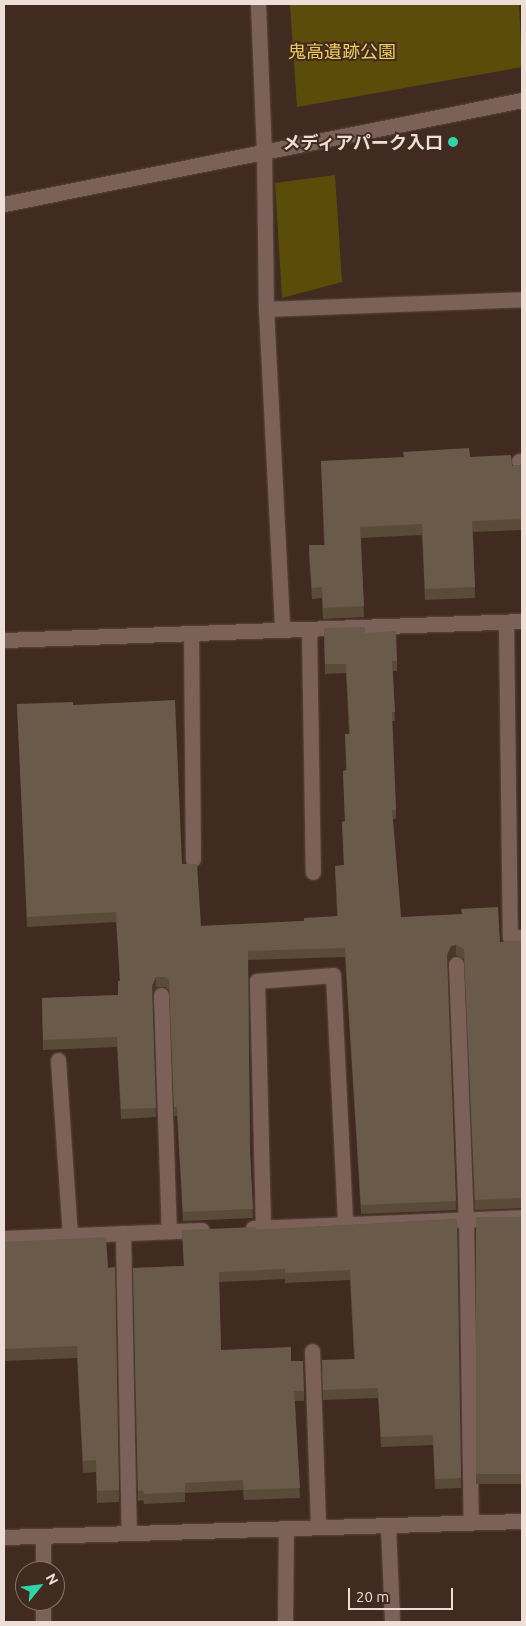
<!DOCTYPE html>
<html>
<head>
<meta charset="utf-8">
<style>
	body { margin:0 }
	#map { position:relative; width:526px; height:1626px; overflow:hidden; background:#412b21; font-family:Ubuntu,"Noto Sans JP",sans-serif }
	div>[style] { position:absolute }
	[style*='--x'] { left:calc(var(--x)*1px); top:calc(var(--y)*1px); width:calc(var(--w)*1px); rotate:calc(var(--a)*1deg) }
	.green>* { inset:0; background:#5c4c0a }
	.roads { filter:drop-shadow(0 0 1px #5a483f) drop-shadow(0 0 1px #5a483f) }
	.lane>* { height:15px; margin:-7.5px; padding:0 7.5px; transform-origin:7.5px; border-radius:7.5px; background:#7b6157 }
	.street>* { height:15px; margin:-7.5px; padding:0 7.5px; transform-origin:7.5px; border-radius:7.5px; background:#7b6157 }
	.secondary>* { height:15px; margin:-7.5px; padding:0 7.5px; transform-origin:7.5px; border-radius:7.5px; background:#7b6157 }
	.wall>* { inset:0; background:#5a4a38; transform-origin:0 0 }
	.shaded-wall>* { inset:0; background:#493728 }
	.building>* { inset:0; background:#6a5a49; transform-origin:0 0 }
	.dots>* { width:14px; height:14px; translate:-50% -50%; box-sizing:border-box; border:2px solid #412b21; border-radius:50% }
	span { translate:-50% -50%; white-space:nowrap; text-align:center; line-height:1.15; -webkit-text-stroke:4px #412b21; paint-order:stroke }
	.park-label { font-size:18px; color:#efd05c }
	.poi-label { font-size:18px; color:#edded7; font-weight:700 }
	.right { translate:-100% -50%; text-align:right }
	.frame { position:absolute; inset:0; border:5px solid #edded7; pointer-events:none }
	.north { position:absolute; left:15px; top:1561px; width:50px; height:50px; box-sizing:border-box; background:#412b21; border:1px solid #86736a; border-radius:50%; rotate:61deg; font-size:14px; font-weight:700; line-height:20px; text-align:center; color:#edded7 }
	.north::after { content:''; display:block; margin:auto; width:18px; height:22px; background:#31d4a9; clip-path:polygon(50% 0,100% 100%,50% 72%,0 100%) }
	.scale { position:absolute; left:348px; top:1588px; width:105px; height:22px; box-sizing:border-box; border:2px solid #edded7; border-top:0; padding-left:6px; font-size:15px; line-height:18px; white-space:nowrap; color:#edded7; -webkit-text-stroke:4px #412b21; paint-order:stroke }
</style>
</head>
<body>
<div id="map">
	<div class="green">
		<i style="clip-path:polygon(290px 4px,519px 4px,522px 67px,297px 107px)"></i>
		<i style="clip-path:polygon(335px 175px,342px 282px,282px 298px,275px 183px)"></i>
	</div>
	<div class="roads">
		<div class="lane">
			<i style="--x:258;--y:4;--w:148;--a:87.7"></i>
			<i style="--x:264;--y:152;--w:157;--a:89.3"></i>
			<i style="--x:266;--y:309;--w:321;--a:87.1"></i>
			<i style="--x:266;--y:309;--w:256;--a:-2.2"></i>
			<i style="--x:519;--y:461;--w:3;--a:0"></i>
			<i style="--x:506;--y:622;--w:315;--a:89.3"></i>
			<i style="--x:510;--y:937;--w:12;--a:0"></i>
			<i style="--x:309;--y:629;--w:243;--a:89.1"></i>
			<i style="--x:191;--y:634;--w:225;--a:89.5"></i>
			<i style="--x:456;--y:964;--w:255;--a:87.8"></i>
			<i style="--x:466;--y:1219;--w:303;--a:89.1"></i>
			<i style="--x:123;--y:1233;--w:300;--a:88.9"></i>
		</div>
		<div class="street">
			<i style="--x:4;--y:640;--w:518;--a:-2.1"></i>
			<i style="--x:161;--y:995;--w:236;--a:88.1"></i>
			<i style="--x:58;--y:1060;--w:175;--a:86.1"></i>
			<i style="--x:263;--y:1227;--w:246;--a:-91.4"></i>
			<i style="--x:257;--y:981;--w:76;--a:-4.5"></i>
			<i style="--x:333;--y:975;--w:249;--a:87.2"></i>
			<i style="--x:253;--y:1228;--w:269;--a:-2.3"></i>
			<i style="--x:4;--y:1238;--w:198;--a:-2.3"></i>
			<i style="--x:312;--y:1351;--w:176;--a:88"></i>
			<i style="--x:388;--y:1525;--w:97;--a:87.6"></i>
			<i style="--x:43;--y:1536;--w:35;--a:90"></i>
			<i style="--x:4;--y:1537;--w:518;--a:-1.77"></i>
			<i style="--x:43;--y:1601;--w:21;--a:90"></i>
			<i style="--x:285;--y:1622;--w:94;--a:-89.4"></i>
		</div>
		<div class="secondary">
			<i style="--x:4;--y:204;--w:528;--a:-11.35"></i>
		</div>
	</div>
	<div class="wall">
		<i style="clip-path:polygon(470px 457px,512px 466px,522px 465px,522px 530px,473px 532px,475px 598px,425px 600px,422px 535px,361px 538px,364px 617px,323px 619px,322px 598px,312px 599px,309px 556px,309px 545px,324px 545px,321px 461px)"></i>
		<i style="clip-path:polygon(324px 628px,365px 633px,397px 661px,397px 671px,393px 671px,395px 721px,392px 721px,396px 810px,396px 819px,393px 819px,401px 917px,500px 942px,522px 941px,522px 1208px,475px 1210px,464px 959px,456px 955px,451px 956px,447px 964px,456px 1210px,361px 1214px,345px 957px,248px 960px,250px 1152px,253px 1218px,183px 1221px,177px 1116px,174px 1116px,169px 990px,165px 987px,156px 987px,152px 995px,156px 1117px,121px 1119px,117px 1047px,43px 1050px,42px 998px,118px 995px,118px 981px,120px 981px,116px 922px,27px 927px,17px 704px,73px 705px,182px 864px,201px 926px,304px 921px,337px 916px,335px 866px,344px 865px,342px 822px,345px 821px,343px 771px,346px 770px,345px 734px,349px 734px,346px 673px,325px 674px)"></i>
		<i style="left:522px;top:1217px;width:267px;height:46px;rotate:90deg"></i>
		<i style="clip-path:polygon(457px 1219px,461px 1488px,435px 1489px,433px 1445px,381px 1447px,378px 1398px,323px 1400px,322px 1370px,354px 1359px,350px 1280px,285px 1283px,285px 1279px,219px 1282px,221px 1350px,291px 1361px,304px 1391px,304px 1401px,295px 1401px,300px 1498px,244px 1500px,243px 1490px,185px 1493px,185px 1502px,144px 1504px,143px 1500px,138px 1501px,133px 1268px,184px 1266px,182px 1230px,256px 1230px)"></i>
		<i style="clip-path:polygon(4px 1242px,108px 1268px,115px 1267px,119px 1502px,97px 1503px,96px 1472px,83px 1473px,77px 1358px,4px 1361px,5px 1386px,4px 1386px)"></i>
	</div>
	<div class="shaded-wall">
		<i style="clip-path:polygon(456px 945px,456px 955px,451px 956px,447px 964px,447px 955px,451px 946px)"></i>
		<i style="clip-path:polygon(156px 977px,156px 987px,152px 995px,152px 986px)"></i>
	</div>
	<div class="building">
		<i style="clip-path:polygon(469px 448px,470px 457px,511px 455px,512px 466px,522px 465px,522px 519px,472px 521px,475px 587px,425px 589px,422px 524px,360px 527px,364px 606px,323px 608px,322px 587px,312px 588px,309px 545px,325px 545px,321px 461px,404px 457px,403px 452px)"></i>
		<i style="clip-path:polygon(365px 627px,365px 633px,396px 631px,397px 661px,392px 661px,395px 712px,392px 712px,396px 810px,392px 810px,401px 917px,462px 914px,461px 909px,498px 907px,500px 942px,522px 941px,522px 1198px,475px 1200px,464px 949px,456px 945px,451px 946px,447px 955px,456px 1201px,361px 1205px,345px 948px,248px 951px,250px 1152px,253px 1209px,183px 1212px,177px 1107px,174px 1107px,169px 980px,165px 977px,156px 977px,152px 986px,156px 1108px,121px 1109px,117px 1037px,43px 1040px,42px 998px,118px 995px,118px 981px,120px 981px,116px 912px,27px 917px,17px 704px,73px 702px,73px 705px,175px 700px,182px 864px,197px 864px,201px 926px,304px 921px,304px 918px,338px 916px,335px 866px,344px 865px,342px 822px,345px 821px,343px 771px,347px 770px,345px 734px,350px 734px,346px 664px,325px 664px,324px 628px)"></i>
		<i style="left:522px;top:1217px;width:257px;height:46px;rotate:90deg"></i>
		<i style="clip-path:polygon(457px 1219px,461px 1478px,435px 1479px,433px 1435px,381px 1437px,378px 1388px,323px 1390px,322px 1360px,355px 1359px,350px 1270px,285px 1273px,285px 1269px,219px 1272px,221px 1350px,291px 1347px,291px 1361px,303px 1361px,304px 1391px,294px 1391px,300px 1488px,244px 1490px,243px 1480px,185px 1483px,185px 1492px,144px 1494px,143px 1490px,138px 1491px,133px 1268px,184px 1266px,182px 1230px,256px 1227px,256px 1230px)"></i>
		<i style="clip-path:polygon(106px 1237px,108px 1268px,115px 1267px,119px 1490px,97px 1491px,96px 1460px,83px 1461px,77px 1346px,4px 1349px,4px 1242px)"></i>
		<i style="clip-path:polygon(4px 1357px,5px 1374px,4px 1374px)"></i>
	</div>
	<div class="dots">
		<i style="left:453px;top:142px;background:#31d4a9"></i>
	</div>
	<div class="park-label">
		<span style="left:342px;top:51px">鬼高遺跡公園</span>
	</div>
	<div class="poi-label">
		<span class="right" style="left:443px;top:142px">メディアパーク入口</span>
	</div>
	<div class="frame"></div>
	<div class="north">N</div>
	<div class="scale">20 m</div>
</div>
</body>
</html>
